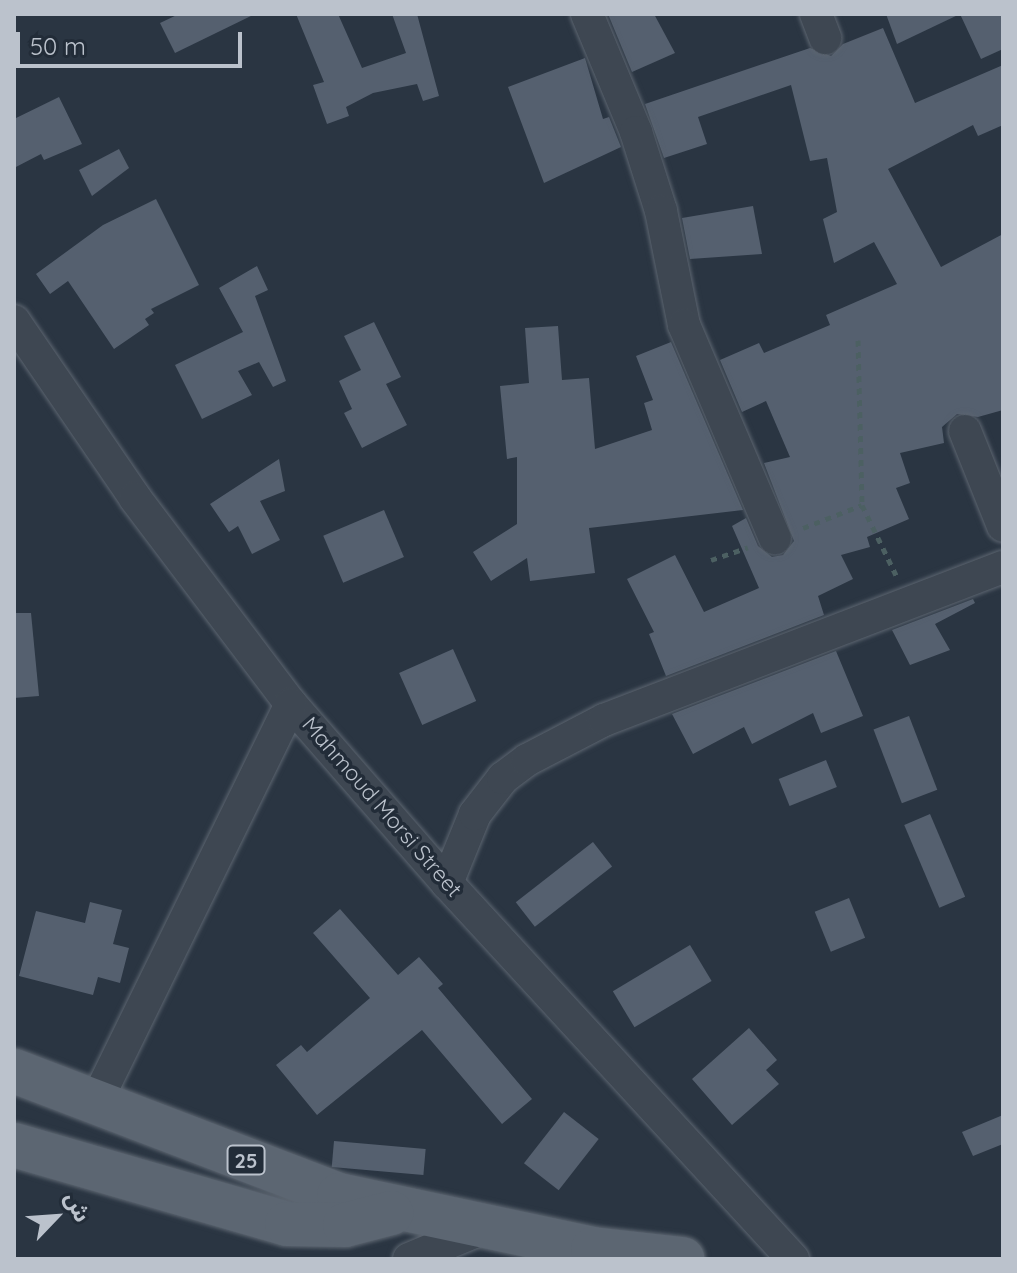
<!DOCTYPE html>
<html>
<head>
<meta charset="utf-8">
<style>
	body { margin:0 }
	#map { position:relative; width:1017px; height:1273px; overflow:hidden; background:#2a3542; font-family:Quicksand,"Noto Sans Arabic",sans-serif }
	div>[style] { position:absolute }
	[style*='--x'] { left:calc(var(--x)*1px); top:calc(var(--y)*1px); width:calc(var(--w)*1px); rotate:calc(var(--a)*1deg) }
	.building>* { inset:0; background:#55606f; transform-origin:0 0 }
	.path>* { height:5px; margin-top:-2.5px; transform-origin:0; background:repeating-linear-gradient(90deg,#4c6062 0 6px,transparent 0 12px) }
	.roads { filter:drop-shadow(0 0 2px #5c6570) drop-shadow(0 0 2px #5c6570) }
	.minor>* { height:32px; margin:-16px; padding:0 16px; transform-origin:16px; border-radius:16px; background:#3e4752 }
	.primary>* { height:44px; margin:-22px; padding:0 22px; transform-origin:22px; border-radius:22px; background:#5c6672 }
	span { translate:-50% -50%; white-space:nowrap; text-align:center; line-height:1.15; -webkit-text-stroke:7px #222c38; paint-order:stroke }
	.shield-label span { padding:2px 6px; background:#222c38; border:2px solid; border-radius:6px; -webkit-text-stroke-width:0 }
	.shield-label { font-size:20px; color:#bbc2cc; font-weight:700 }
	.street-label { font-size:22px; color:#bbc2cc }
	.frame { position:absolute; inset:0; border:16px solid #bbc2cc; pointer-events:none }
	.north { position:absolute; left:16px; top:1177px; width:80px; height:80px; -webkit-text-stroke:6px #222c38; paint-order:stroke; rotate:65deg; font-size:22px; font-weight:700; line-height:32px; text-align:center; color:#bbc2cc }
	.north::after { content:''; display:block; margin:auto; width:28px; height:36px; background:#bbc2cc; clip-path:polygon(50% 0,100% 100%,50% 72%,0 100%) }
	.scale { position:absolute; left:16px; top:32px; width:226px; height:36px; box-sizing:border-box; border:4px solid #bbc2cc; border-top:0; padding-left:10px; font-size:24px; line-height:28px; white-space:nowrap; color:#bbc2cc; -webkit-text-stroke:6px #222c38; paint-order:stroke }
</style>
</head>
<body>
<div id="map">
	<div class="building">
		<i style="clip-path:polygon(179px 14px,255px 14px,175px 53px,160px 23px)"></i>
		<i style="clip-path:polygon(296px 14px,338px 14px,362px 68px,406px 53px,392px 14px,417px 14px,439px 96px,423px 101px,417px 84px,373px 93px,346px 107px,349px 116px,327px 124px,313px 85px,324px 82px)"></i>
		<i style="clip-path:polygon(608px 14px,654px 14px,675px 53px,632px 72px)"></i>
		<i style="clip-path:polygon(886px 14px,960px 14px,897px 44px)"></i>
		<i style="clip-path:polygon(960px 14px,1003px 14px,1003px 49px,981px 59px)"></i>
		<i style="clip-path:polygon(883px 28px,915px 103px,1003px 65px,1003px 125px,978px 136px,973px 125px,888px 169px,941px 267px,1003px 234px,1003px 410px,978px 417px,957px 414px,942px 427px,944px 443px,900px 453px,910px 483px,896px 488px,909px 519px,867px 537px,870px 547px,841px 555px,853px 579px,818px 596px,824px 615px,666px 676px,649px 634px,654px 632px,627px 579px,675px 555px,704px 612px,759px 588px,732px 526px,746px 518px,758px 546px,772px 557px,783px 555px,794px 541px,764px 463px,790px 457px,766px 401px,742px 412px,720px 360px,759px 343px,764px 353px,830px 325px,826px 315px,897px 284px,874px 242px,834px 263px,823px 219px,837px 212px,827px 158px,810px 161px,791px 85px,698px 117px,707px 144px,664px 158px,645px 104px,810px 48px,831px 56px,843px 44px)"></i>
		<i style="clip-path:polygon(585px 58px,603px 119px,609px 117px,621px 147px,544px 183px,508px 87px)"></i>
		<i style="clip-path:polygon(59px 97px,82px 144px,44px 160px,41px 154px,14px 168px,14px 119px)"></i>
		<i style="clip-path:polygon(119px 149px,129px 168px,92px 196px,79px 170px)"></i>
		<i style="clip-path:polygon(156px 199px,199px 285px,151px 309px,154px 313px,145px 319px,149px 325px,114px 349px,68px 281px,50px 294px,36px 274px,103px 225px)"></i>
		<i style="clip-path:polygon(753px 206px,762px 254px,690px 259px,682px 218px)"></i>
		<i style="clip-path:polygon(257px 266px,268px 290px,255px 296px,286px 381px,273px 387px,259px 362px,238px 371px,252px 395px,202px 419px,175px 365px,243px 332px,219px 288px)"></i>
		<i style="clip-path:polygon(374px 322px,401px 377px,386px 384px,407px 425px,362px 448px,344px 413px,352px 409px,339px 381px,361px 370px,344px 336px)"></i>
		<i style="clip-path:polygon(558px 326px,562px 380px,589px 378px,595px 449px,652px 430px,644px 403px,653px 400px,636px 356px,671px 342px,743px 510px,589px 528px,595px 573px,530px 581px,527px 558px,491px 581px,473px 552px,517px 524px,517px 457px,507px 459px,500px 386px,529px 383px,525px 328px)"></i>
		<i style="clip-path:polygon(279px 459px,285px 491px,260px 501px,280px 540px,252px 554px,238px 526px,229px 532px,210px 504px)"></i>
		<i style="left:384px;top:510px;width:51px;height:66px;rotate:67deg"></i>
		<i style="clip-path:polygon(973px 599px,975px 603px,935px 624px,950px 650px,910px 665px,892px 630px)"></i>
		<i style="clip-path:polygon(14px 613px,31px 613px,39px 696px,14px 698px)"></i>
		<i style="left:453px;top:649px;width:57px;height:59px;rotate:66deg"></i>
		<i style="clip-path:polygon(836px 651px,863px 716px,821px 733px,813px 713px,752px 744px,744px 727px,693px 754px,672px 714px)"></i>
		<i style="left:909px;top:716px;width:79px;height:38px;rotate:69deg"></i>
		<i style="left:826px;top:760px;width:29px;height:51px;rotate:68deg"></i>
		<i style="left:930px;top:814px;width:90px;height:28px;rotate:67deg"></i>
		<i style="left:593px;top:842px;width:31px;height:98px;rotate:52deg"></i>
		<i style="left:849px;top:898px;width:43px;height:37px;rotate:68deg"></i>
		<i style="clip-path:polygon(90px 902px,122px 910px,113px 944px,129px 948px,120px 983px,98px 977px,93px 995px,19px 976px,36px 911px,85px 923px)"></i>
		<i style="clip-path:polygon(340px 909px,398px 975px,419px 957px,443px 984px,438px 988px,532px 1099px,502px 1124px,422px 1030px,317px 1115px,276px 1065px,301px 1045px,307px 1052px,370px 998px,313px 933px)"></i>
		<i style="left:690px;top:945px;width:42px;height:90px;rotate:59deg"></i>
		<i style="clip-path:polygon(749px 1028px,777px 1060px,766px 1070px,779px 1084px,732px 1125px,692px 1079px)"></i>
		<i style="left:564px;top:1112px;width:44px;height:65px;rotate:38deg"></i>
		<i style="clip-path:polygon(1003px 1115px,1003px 1144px,973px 1156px,962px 1132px)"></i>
		<i style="left:334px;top:1141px;width:92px;height:26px;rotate:5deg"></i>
	</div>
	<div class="path">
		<i style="--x:858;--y:340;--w:165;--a:88.6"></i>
		<i style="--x:862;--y:505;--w:78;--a:64.1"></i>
		<i style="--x:803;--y:528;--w:63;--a:-21.3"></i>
		<i style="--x:711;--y:560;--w:39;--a:-19"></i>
	</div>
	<div class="roads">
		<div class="minor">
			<i style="--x:587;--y:14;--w:128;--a:67.4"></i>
			<i style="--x:636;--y:132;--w:83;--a:72.4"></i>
			<i style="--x:661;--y:211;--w:116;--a:78.6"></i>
			<i style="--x:684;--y:325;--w:232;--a:66.9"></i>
			<i style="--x:816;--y:14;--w:26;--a:69"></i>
			<i style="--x:14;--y:321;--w:214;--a:55.6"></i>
			<i style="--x:135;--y:498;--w:258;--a:52.9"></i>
			<i style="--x:291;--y:704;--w:237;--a:48.9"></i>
			<i style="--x:447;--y:883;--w:511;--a:47.38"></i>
			<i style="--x:965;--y:431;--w:102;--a:68.2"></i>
			<i style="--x:447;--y:883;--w:74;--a:-67.9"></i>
			<i style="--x:475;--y:814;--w:46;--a:-52.1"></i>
			<i style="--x:503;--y:778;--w:30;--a:-37"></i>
			<i style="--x:527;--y:760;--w:87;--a:-27.5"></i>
			<i style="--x:604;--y:720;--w:427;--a:-21"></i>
			<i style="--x:96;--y:1102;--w:443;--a:-63.9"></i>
			<i style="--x:409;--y:1259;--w:81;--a:-22.5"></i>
		</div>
		<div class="primary">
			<i style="--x:14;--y:1071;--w:348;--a:20.9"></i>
			<i style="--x:339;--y:1195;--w:260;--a:12"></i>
			<i style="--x:593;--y:1249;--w:90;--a:6.4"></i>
			<i style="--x:14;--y:1145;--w:284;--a:16.1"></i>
			<i style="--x:287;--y:1224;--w:58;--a:1"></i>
			<i style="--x:345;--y:1225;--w:48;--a:-14.6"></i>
		</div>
	</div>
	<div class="shield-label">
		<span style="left:246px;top:1160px">25</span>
	</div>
	<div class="street-label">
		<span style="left:382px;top:807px;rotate:49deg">Mahmoud Morsi Street</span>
	</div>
	<div class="frame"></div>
	<div class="north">ش</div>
	<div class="scale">50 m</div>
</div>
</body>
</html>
